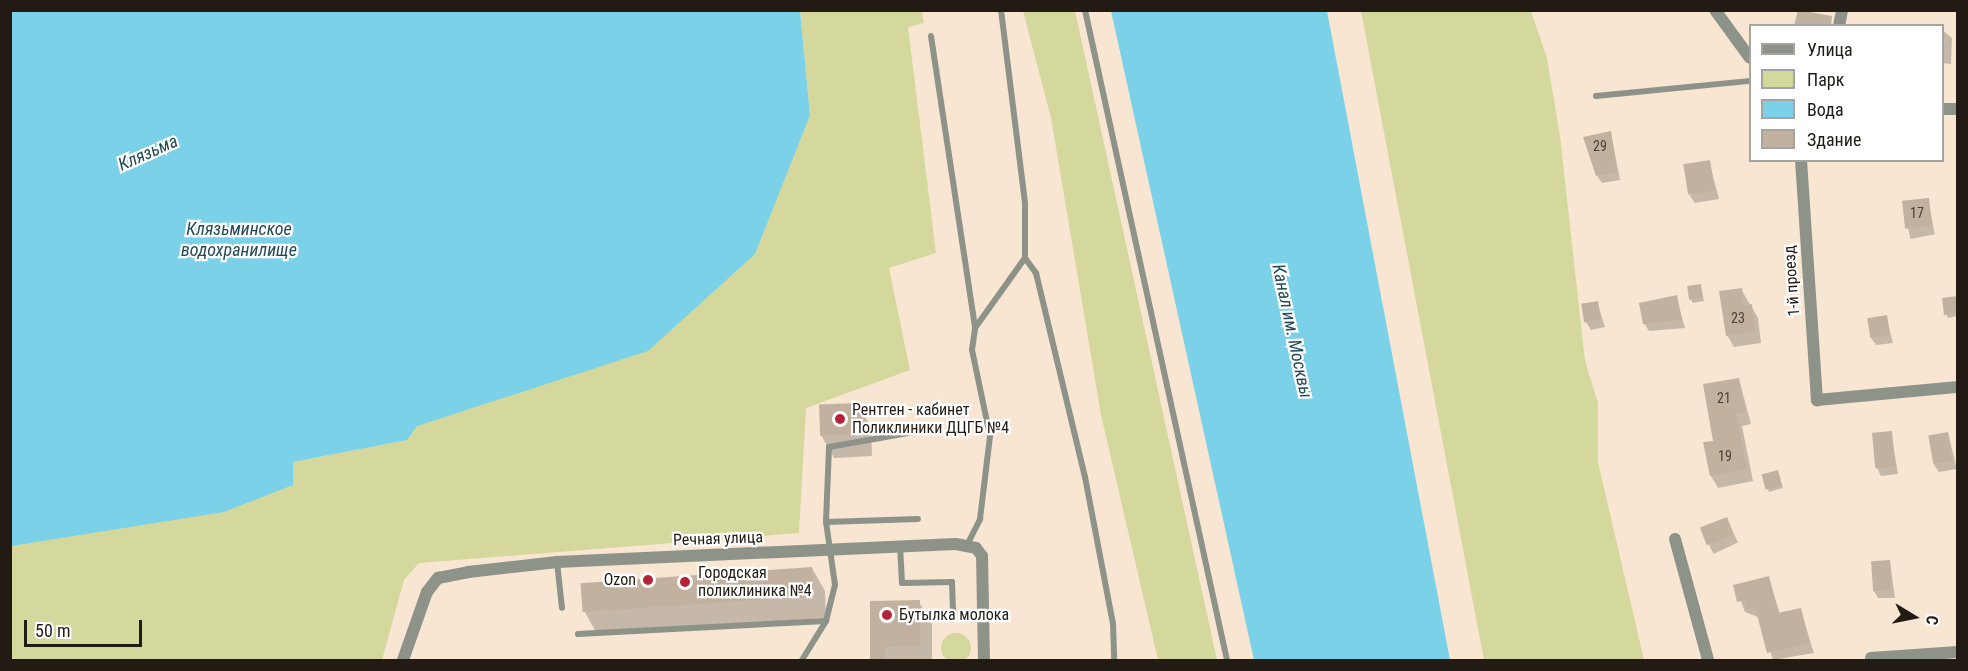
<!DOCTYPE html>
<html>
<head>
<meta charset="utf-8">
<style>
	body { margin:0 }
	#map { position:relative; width:1968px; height:671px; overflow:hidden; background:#f8e6d2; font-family:"Roboto Condensed",sans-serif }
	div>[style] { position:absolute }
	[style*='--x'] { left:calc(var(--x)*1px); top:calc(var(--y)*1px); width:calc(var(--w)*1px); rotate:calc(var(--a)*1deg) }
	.green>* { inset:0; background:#d5d89d }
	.round { border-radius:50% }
	.water>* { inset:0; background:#7bd1e7 }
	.shadow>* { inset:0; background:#0003; transform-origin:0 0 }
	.building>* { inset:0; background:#c2b19e; transform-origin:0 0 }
	.lane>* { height:6px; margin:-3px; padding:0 3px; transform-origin:3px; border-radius:3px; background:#8e9389 }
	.street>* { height:12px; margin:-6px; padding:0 6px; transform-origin:6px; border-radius:6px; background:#8e9389 }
	.dots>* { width:16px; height:16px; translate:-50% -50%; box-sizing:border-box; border:3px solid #fff; border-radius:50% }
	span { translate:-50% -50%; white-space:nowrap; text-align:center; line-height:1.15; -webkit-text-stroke:4.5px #fff; paint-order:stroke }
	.number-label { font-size:14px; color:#494036 }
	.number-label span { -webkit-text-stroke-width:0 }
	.street-label { font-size:16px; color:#211b14 }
	.poi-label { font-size:16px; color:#211b14 }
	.left { translate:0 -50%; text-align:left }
	.right { translate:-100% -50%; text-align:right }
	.water-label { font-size:18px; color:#244b55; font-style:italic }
	.frame { position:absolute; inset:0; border:12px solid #211b14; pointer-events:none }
	.legend { position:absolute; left:1749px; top:24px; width:195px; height:138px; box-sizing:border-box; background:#fff; border:2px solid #a6a4a1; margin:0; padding:8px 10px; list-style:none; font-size:18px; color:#211b14 }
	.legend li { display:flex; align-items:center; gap:12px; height:30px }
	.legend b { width:30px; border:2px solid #a6a4a1 }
	.north { position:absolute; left:1884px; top:587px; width:60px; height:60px; -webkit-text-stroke:4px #fff; paint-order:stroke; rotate:100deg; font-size:16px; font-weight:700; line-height:24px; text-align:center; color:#211b14 }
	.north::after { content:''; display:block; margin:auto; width:21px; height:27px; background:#211b14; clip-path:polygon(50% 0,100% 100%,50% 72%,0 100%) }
	.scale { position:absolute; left:24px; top:620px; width:118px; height:27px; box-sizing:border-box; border:3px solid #211b14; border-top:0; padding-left:8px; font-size:18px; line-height:21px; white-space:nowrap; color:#211b14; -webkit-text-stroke:4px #fff; paint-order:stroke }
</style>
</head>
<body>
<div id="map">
	<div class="green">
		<i style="clip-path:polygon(800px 11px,922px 11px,924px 23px,908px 27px,936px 253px,889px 268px,910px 370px,806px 408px,799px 533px,419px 563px,404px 580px,382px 660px,11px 660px,11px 544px,293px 462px,407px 440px,417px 426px,810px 115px)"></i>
		<i style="clip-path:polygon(1023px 11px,1075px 11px,1217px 660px,1158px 660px,1101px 415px,1051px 118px)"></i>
		<i style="clip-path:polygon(1361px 11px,1531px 11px,1547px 58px,1560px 136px,1585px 361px,1598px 403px,1598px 462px,1644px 660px,1484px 660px)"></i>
		<i class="round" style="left:941px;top:633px;width:30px;height:30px"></i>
	</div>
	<div class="water">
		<i style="clip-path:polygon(11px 10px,800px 11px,810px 115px,755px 254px,648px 351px,417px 426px,407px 440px,293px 462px,293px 485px,224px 512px,11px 546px)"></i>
		<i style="clip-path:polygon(1111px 11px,1327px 11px,1450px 660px,1254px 660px)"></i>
	</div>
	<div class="shadow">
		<i style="clip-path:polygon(1942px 30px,1952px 38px,1951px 64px,1942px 63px)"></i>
		<i style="clip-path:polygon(1611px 133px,1620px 180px,1602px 183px,1597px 176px)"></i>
		<i style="clip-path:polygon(1709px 161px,1719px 199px,1695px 203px,1690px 196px)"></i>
		<i style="left:1928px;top:199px;width:36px;height:25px;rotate:79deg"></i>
		<i style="clip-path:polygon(1700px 285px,1704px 301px,1693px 303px,1691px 300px)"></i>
		<i style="clip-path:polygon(1741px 289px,1758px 318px,1761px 343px,1734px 347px,1727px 335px)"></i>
		<i style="clip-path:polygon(1676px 297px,1685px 328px,1649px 331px,1644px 323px)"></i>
		<i style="clip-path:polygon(1958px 298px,1958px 316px,1948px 318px,1946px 314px)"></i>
		<i style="clip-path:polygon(1597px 302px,1605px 327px,1591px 330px,1586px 322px)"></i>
		<i style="clip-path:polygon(1886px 316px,1893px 343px,1876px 345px,1871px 338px)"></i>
		<i style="clip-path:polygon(1739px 379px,1751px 424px,1742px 426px,1753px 481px,1718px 488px,1711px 476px,1714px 442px)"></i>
		<i style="clip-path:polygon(858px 405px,871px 427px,872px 456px,834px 458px,821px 435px)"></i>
		<i style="clip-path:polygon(1891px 432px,1898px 474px,1881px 476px,1877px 468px)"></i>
		<i style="clip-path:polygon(1948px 433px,1957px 469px,1939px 472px,1934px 465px)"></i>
		<i style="clip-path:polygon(1779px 475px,1783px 488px,1769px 492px,1764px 476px)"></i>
		<i style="left:1727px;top:519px;width:26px;height:27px;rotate:65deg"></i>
		<i style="clip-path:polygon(1890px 562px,1895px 598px,1878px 598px,1874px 591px)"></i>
		<i style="clip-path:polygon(812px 568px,825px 591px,826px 618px,596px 632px,583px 609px)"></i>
		<i style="clip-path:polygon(1769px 578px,1780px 614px,1800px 609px,1814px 653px,1773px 660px,1760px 618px,1745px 612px,1735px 586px)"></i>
		<i style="clip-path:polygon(871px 602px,919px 602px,932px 624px,932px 660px,871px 660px)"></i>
	</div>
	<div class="building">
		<i style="clip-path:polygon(1798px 10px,1832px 16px,1831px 26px,1794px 26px)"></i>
		<i style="clip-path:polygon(1611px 131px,1617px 172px,1596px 176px,1583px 137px)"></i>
		<i style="left:1710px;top:160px;width:31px;height:27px;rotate:81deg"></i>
		<i style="left:1929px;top:198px;width:28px;height:27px;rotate:84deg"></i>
		<i style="left:1701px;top:284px;width:14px;height:14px;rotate:82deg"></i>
		<i style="clip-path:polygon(1742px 288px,1744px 306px,1752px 304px,1755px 331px,1726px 336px,1719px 291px)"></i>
		<i style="clip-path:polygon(1677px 295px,1682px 320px,1643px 324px,1639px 303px)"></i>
		<i style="clip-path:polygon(1958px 296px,1958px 313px,1944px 315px,1942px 298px)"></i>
		<i style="left:1598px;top:301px;width:19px;height:17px;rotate:81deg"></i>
		<i style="left:1887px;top:315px;width:20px;height:20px;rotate:81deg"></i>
		<i style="clip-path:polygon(1739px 378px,1745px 412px,1736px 414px,1747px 469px,1710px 476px,1703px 442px,1713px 441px,1703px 384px)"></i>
		<i style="left:859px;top:403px;width:31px;height:40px;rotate:88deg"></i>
		<i style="left:1892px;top:431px;width:36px;height:20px;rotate:85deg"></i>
		<i style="left:1948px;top:432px;width:29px;height:20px;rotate:80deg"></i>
		<i style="left:1778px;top:470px;width:16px;height:17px;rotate:75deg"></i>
		<i style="left:1727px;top:517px;width:19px;height:29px;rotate:69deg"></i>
		<i style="left:1890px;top:560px;width:30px;height:19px;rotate:86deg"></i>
		<i style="left:812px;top:567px;width:29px;height:232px;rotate:86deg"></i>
		<i style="clip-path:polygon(1769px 576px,1778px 613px,1801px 608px,1810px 643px,1767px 653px,1755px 607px,1748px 609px,1745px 600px,1737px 602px,1733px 585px)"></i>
		<i style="clip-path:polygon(920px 600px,920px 646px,885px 647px,885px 660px,870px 660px,870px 601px)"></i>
	</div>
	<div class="lane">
		<i style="--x:1001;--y:10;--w:195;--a:82.9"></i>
		<i style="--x:1025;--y:204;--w:54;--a:90"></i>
		<i style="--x:1025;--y:258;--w:19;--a:54"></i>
		<i style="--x:1036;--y:273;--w:210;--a:76.5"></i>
		<i style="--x:1085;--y:477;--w:150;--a:79.2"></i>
		<i style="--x:1113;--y:624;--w:36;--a:88"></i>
		<i style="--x:1085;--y:10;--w:665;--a:77.68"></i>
		<i style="--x:931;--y:36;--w:295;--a:81.4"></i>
		<i style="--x:1596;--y:96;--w:155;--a:-5.6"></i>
		<i style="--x:826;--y:522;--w:92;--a:-1.9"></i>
		<i style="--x:900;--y:545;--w:38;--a:87"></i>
		<i style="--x:902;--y:583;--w:50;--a:-1.1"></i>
		<i style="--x:952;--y:582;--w:31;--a:88"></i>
		<i style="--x:967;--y:545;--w:29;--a:-63"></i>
		<i style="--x:980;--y:519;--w:84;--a:-83.1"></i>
		<i style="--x:990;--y:436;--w:88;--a:-101.8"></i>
		<i style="--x:972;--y:350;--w:22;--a:-82"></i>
		<i style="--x:975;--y:328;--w:86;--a:-54.5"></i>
		<i style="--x:557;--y:562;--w:46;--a:83.8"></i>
		<i style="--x:578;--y:634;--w:248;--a:-3"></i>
		<i style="--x:826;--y:621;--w:37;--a:-76"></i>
		<i style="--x:835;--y:585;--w:64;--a:-98.1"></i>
		<i style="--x:826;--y:522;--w:75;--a:-87.7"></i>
		<i style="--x:829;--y:447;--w:86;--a:-10"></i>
		<i style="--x:802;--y:660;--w:46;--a:-58.4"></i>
	</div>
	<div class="street">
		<i style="--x:1715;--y:10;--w:59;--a:53.9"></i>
		<i style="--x:1839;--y:26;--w:16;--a:-79"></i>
		<i style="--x:1942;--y:109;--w:16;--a:0"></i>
		<i style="--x:1801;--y:160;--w:241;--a:86.2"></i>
		<i style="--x:1817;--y:400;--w:142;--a:-5.3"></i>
		<i style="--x:1675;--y:539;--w:125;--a:74.7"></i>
		<i style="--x:1871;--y:658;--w:87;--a:-3.9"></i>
		<i style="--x:403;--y:660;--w:72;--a:-70.6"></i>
		<i style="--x:427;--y:592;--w:18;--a:-52"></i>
		<i style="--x:438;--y:578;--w:31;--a:-11"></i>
		<i style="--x:468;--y:572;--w:90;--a:-6.4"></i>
		<i style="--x:557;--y:562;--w:399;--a:-2.6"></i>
		<i style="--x:956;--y:544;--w:20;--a:11"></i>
		<i style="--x:976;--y:548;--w:10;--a:53"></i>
		<i style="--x:982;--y:556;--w:104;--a:88.9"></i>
	</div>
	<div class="dots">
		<i style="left:840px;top:419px;background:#b52338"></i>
		<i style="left:648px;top:580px;background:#b52338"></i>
		<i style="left:685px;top:582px;background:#b52338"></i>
		<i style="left:887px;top:615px;background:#b52338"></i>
	</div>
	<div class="number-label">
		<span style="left:1600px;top:146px">29</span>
		<span style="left:1917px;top:213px">17</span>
		<span style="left:1738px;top:318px">23</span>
		<span style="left:1724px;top:398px">21</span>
		<span style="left:1725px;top:456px">19</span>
	</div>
	<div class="street-label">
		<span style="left:1792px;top:281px;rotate:-94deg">1-й проезд</span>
		<span style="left:718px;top:539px;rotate:-2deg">Речная улица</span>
	</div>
	<div class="poi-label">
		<span class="left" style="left:852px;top:419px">Рентген - кабинет<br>Поликлиники ДЦГБ №4</span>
		<span class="left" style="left:698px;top:582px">Городская<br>поликлиника №4</span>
		<span class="right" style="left:636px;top:580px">Ozon</span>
		<span class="left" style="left:899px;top:615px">Бутылка молока</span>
	</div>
	<div class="water-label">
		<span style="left:148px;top:153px;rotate:-24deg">Клязьма</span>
		<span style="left:239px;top:240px">Клязьминское<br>водохранилище</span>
		<span style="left:1292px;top:331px;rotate:78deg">Канал им. Москвы</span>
	</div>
	<div class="frame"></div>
	<ul class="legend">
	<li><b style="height:8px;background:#8e9389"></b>Улица</li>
	<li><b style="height:16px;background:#d5d89d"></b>Парк</li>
	<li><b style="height:16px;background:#7bd1e7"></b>Вода</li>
	<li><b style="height:16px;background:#c2b19e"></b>Здание</li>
	</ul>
	<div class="north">С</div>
	<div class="scale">50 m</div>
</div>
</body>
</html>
